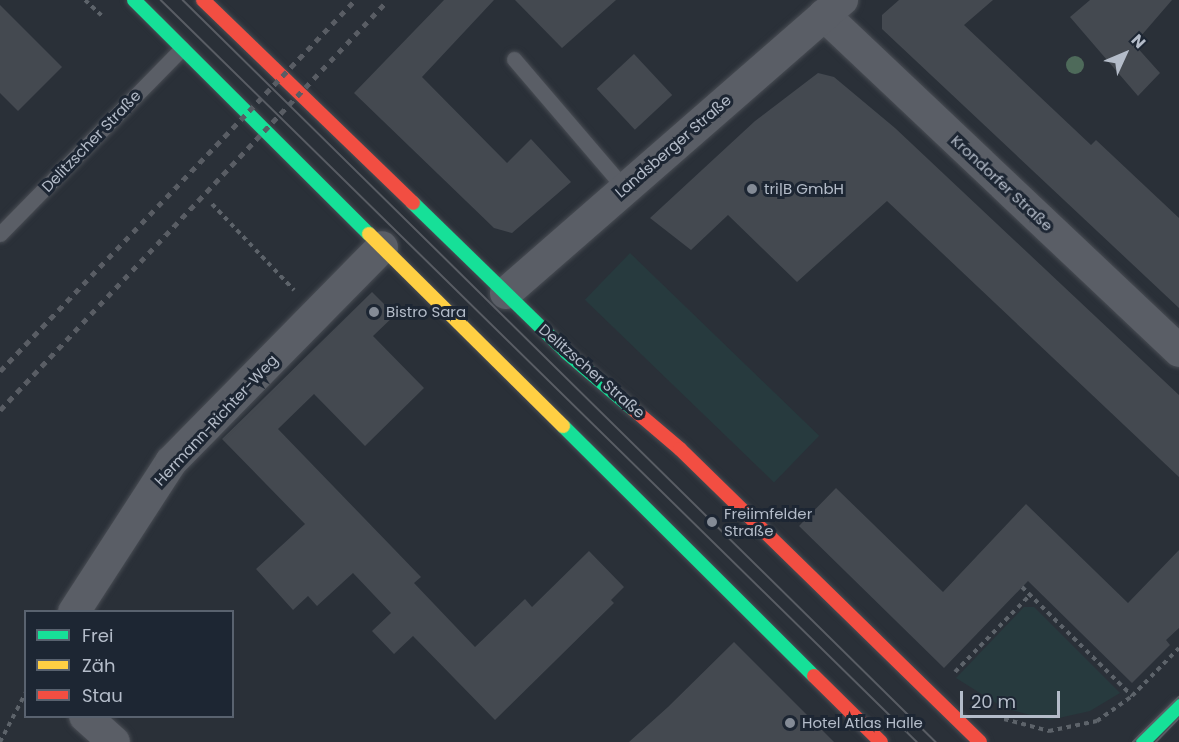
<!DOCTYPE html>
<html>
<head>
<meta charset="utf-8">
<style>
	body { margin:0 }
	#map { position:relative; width:1179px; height:742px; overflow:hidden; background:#2a3038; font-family:Poppins,sans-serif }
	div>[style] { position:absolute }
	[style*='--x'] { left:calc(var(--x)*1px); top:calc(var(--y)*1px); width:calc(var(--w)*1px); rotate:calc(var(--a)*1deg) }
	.green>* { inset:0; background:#273a3e; transform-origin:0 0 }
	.building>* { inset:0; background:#444950; transform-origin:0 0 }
	.path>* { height:4px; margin-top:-2px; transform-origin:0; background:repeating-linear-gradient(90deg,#5d636a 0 4.5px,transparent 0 9px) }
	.roads { filter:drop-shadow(0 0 2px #484c53) drop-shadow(0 0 2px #484c53) }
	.lane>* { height:15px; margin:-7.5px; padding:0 7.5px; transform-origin:7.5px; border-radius:7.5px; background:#5a5e66 }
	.street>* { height:32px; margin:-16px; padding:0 16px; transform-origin:16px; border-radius:16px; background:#5a5e66 }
	.fast>* { height:14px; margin:-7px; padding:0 7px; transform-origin:7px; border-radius:7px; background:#16e098 }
	.slow>* { height:14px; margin:-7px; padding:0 7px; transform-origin:7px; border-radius:7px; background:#ffcf43 }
	.jam>* { height:14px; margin:-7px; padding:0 7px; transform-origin:7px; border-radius:7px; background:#f24e42 }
	.tram>* { height:1.5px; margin:-0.75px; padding:0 0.75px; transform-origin:0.75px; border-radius:0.75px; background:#595d64 }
	.rail>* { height:4.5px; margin-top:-2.25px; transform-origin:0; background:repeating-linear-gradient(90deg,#595d64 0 6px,transparent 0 12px) }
	.trees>* { width:18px; height:18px; margin:-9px; border-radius:50%; background:#4e6a5a }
	.dots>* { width:16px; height:16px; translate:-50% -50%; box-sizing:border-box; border:3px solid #1d2633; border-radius:50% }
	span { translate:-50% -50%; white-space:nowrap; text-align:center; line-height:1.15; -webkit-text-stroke:6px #1d2633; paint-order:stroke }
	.street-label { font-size:15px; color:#b4bcc9 }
	.poi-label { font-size:15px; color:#b4bcc9 }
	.left { translate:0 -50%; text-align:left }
	.legend { position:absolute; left:24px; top:610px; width:210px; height:108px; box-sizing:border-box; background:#1d2633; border:2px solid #59626f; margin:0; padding:8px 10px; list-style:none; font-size:18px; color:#b4bcc9 }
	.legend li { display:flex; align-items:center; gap:12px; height:30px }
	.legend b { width:30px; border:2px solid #59626f }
	.north { position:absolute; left:1095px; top:24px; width:60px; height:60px; -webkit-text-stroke:4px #1d2633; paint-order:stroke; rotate:46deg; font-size:16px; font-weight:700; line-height:24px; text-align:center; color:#b4bcc9 }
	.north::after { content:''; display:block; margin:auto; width:21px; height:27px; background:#b4bcc9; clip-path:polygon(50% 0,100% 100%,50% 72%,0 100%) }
	.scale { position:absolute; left:960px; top:691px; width:100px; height:27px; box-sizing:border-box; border:3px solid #b4bcc9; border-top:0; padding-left:8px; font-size:18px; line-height:21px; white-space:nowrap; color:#b4bcc9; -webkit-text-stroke:4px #1d2633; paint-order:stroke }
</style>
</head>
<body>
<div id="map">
	<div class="green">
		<i style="left:630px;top:253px;width:263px;height:65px;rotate:44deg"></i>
		<i style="clip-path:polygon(1024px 607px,1034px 607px,1120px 693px,1090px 711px,1050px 720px,1004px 708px,956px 678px)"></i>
	</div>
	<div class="building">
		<i style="clip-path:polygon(444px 0,494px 0,422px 77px,507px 163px,531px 139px,571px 182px,512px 233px,494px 228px,354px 93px)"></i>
		<i style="clip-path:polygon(515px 0,616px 0,562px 48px)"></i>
		<i style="clip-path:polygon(899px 0,993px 0,964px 25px,1091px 145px,1096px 140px,1179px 218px,1179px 308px,882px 29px,882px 15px)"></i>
		<i style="clip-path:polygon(1090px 0,1172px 0,1134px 44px,1160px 73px,1138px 96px,1070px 17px)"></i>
		<i style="clip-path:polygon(0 5px,62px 67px,18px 111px,0 93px)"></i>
		<i style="left:634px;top:54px;width:56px;height:51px;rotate:47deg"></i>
		<i style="clip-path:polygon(818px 73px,834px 77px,895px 128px,1179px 395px,1179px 477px,887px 201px,797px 282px,728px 215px,691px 250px,650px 218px,755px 121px)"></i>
		<i style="clip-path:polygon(372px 292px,395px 315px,373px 336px,424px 388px,365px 446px,314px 394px,278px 429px,421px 577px,414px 583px,475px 647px,525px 599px,532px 607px,589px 551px,624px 587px,611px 600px,614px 603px,495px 720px,413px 636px,394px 654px,372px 631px,391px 613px,353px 573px,317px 606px,308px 596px,293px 610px,256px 569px,305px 524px,222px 439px)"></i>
		<i style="clip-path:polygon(836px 488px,943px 592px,1026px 504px,1128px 603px,1179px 550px,1179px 628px,1166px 640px,1170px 645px,1132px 683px,1028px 581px,944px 668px,799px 526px)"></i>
		<i style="clip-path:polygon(734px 642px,834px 742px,629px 742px,668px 707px)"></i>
	</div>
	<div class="path">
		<i style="--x:85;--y:0;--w:26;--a:43"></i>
		<i style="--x:212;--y:204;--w:119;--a:46.4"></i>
		<i style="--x:1022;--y:587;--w:155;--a:44.7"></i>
		<i style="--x:955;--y:672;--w:107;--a:-45.8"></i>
		<i style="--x:1004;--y:719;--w:47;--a:14.9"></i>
		<i style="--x:1049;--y:731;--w:49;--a:-11.8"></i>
		<i style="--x:1097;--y:721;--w:43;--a:-35.5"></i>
		<i style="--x:1132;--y:696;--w:67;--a:-45.6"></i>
		<i style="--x:0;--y:742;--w:56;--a:-62.5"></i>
	</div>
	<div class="roads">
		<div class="lane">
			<i style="--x:514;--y:59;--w:170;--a:49.5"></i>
			<i style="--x:0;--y:234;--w:260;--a:-45.6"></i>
		</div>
		<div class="street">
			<i style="--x:824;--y:15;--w:489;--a:43.4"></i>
			<i style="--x:506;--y:293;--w:446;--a:-41.1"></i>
			<i style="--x:74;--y:612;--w:179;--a:-57.1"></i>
			<i style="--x:171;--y:462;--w:301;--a:-45.5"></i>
			<i style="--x:85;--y:716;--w:39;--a:42"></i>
		</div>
		<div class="fast">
			<i style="--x:134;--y:0;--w:332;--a:44.9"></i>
			<i style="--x:413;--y:203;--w:215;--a:44.2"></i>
			<i style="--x:567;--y:353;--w:87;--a:40.3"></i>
			<i style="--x:563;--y:426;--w:354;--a:44.9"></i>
			<i style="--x:1143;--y:742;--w:51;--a:-45"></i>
		</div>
		<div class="slow">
			<i style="--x:369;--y:234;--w:273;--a:44.7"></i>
		</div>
		<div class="jam">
			<i style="--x:203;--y:0;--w:292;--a:44"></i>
			<i style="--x:633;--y:409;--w:62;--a:40.4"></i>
			<i style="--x:680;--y:449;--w:419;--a:44.3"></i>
			<i style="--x:814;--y:676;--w:94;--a:44.6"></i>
		</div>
	</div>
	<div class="tram">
		<i style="--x:161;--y:0;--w:1059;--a:44.46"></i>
		<i style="--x:183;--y:0;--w:1057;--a:44.58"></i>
		<i style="--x:1133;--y:742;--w:64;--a:-44.4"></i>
		<i style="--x:1156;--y:742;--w:33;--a:-46"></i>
	</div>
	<div class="rail">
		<i style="--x:0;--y:371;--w:513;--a:-46.26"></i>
		<i style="--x:0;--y:410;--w:564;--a:-46.58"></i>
	</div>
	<div class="trees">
		<i style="left:1075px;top:65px"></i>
	</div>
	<div class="dots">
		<i style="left:752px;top:189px;background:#848b96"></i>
		<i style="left:374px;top:312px;background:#848b96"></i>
		<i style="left:712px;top:522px;background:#848b96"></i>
		<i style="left:790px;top:723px;background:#848b96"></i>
	</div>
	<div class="street-label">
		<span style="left:91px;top:141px;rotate:-46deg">Delitzscher Straße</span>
		<span style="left:673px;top:146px;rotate:-41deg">Landsberger Straße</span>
		<span style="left:1002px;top:183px;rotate:43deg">Krondorfer Straße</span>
		<span style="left:592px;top:371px;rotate:41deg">Delitzscher Straße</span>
		<span style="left:216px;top:420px;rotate:-47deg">Hermann-Richter-Weg</span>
	</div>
	<div class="poi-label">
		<span class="left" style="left:764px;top:189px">tri|B GmbH</span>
		<span class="left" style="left:386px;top:312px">Bistro Sara</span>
		<span class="left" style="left:724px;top:522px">Freiimfelder<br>Straße</span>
		<span class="left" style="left:802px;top:723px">Hotel Atlas Halle</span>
	</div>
	<ul class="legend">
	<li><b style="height:8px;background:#16e098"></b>Frei</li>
	<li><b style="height:8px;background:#ffcf43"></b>Zäh</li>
	<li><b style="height:8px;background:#f24e42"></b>Stau</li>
	</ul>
	<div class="north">N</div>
	<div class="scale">20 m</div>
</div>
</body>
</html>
